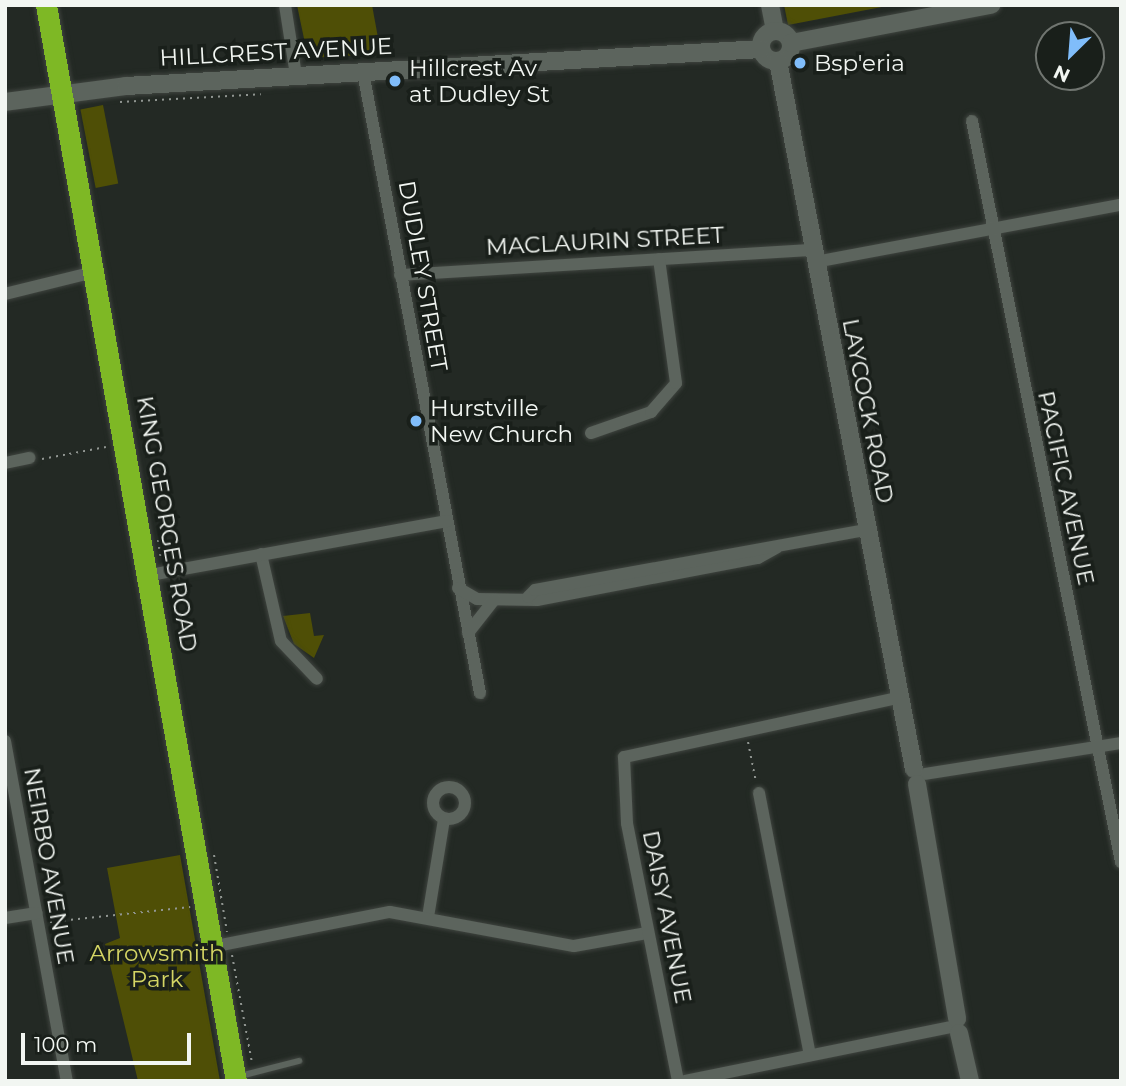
<!DOCTYPE html>
<html>
<head>
<meta charset="utf-8">
<style>
	body { margin:0 }
	#map { position:relative; width:1126px; height:1086px; overflow:hidden; background:#232924; font-family:Montserrat,sans-serif }
	div>[style] { position:absolute }
	[style*='--x'] { left:calc(var(--x)*1px); top:calc(var(--y)*1px); width:calc(var(--w)*1px); rotate:calc(var(--a)*1deg) }
	.green>* { inset:0; background:#4f4f06; transform-origin:0 0 }
	.path>* { height:2px; margin-top:-1px; transform-origin:0; background:repeating-linear-gradient(90deg,#919692 0 2px,transparent 0 7px) }
	.roads { filter:drop-shadow(0 0 2px #3f443f) drop-shadow(0 0 2px #3f443f) }
	.lane>* { height:6px; margin:-3px; padding:0 3px; transform-origin:3px; border-radius:3px; background:#5c645d }
	.street>* { height:12px; margin:-6px; padding:0 6px; transform-origin:6px; border-radius:6px; background:#5c645d }
	.street>.ring { margin:-6px; padding:0; box-sizing:content-box; background:none; border:12px solid #5c645d; border-radius:50% }
	.secondary>* { height:18px; margin:-9px; padding:0 9px; transform-origin:9px; border-radius:9px; background:#5c645d }
	.secondary>.ring { margin:-9px; padding:0; box-sizing:content-box; background:none; border:18px solid #5c645d; border-radius:50% }
	.highway>* { height:21px; margin:-10.5px; padding:0 10.5px; transform-origin:10.5px; border-radius:10.5px; background:#7eb825 }
	.dots>* { width:19px; height:19px; translate:-50% -50%; box-sizing:border-box; border:4px solid #191f1a; border-radius:50% }
	span { translate:-50% -50%; white-space:nowrap; text-align:center; line-height:1.15; -webkit-text-stroke:7px #191f1a; paint-order:stroke }
	.street-label { font-size:23px; color:#f2f6f2 }
	.poi-label { font-size:23px; color:#f2f6f2 }
	.left { translate:0 -50%; text-align:left }
	.park-label { font-size:23px; color:#d4d564 }
	.frame { position:absolute; inset:0; border:7px solid #f2f6f2; pointer-events:none }
	.north { position:absolute; left:1035px; top:21px; width:70px; height:70px; box-sizing:border-box; background:#191f1a; border:2px solid #707570; border-radius:50%; rotate:205deg; font-size:19px; font-weight:700; line-height:28px; text-align:center; color:#f2f6f2 }
	.north::after { content:''; display:block; margin:auto; width:24px; height:32px; background:#80bdfa; clip-path:polygon(50% 0,100% 100%,50% 72%,0 100%) }
	.scale { position:absolute; left:21px; top:1033px; width:170px; height:32px; box-sizing:border-box; border:4px solid #f2f6f2; border-top:0; padding-left:9px; font-size:21px; line-height:24px; white-space:nowrap; color:#f2f6f2; -webkit-text-stroke:5px #191f1a; paint-order:stroke }
</style>
</head>
<body>
<div id="map">
	<div class="green">
		<i style="clip-path:polygon(297px 5px,372px 5px,381px 54px,308px 58px)"></i>
		<i style="clip-path:polygon(784px 5px,887px 5px,887px 6px,788px 25px)"></i>
		<i style="left:103px;top:105px;width:80px;height:23px;rotate:79deg"></i>
		<i style="clip-path:polygon(310px 613px,314px 636px,324px 635px,314px 658px,294px 644px,283px 616px)"></i>
		<i style="clip-path:polygon(180px 855px,220px 1081px,138px 1081px,105px 944px,120px 938px,107px 868px)"></i>
	</div>
	<div class="path">
		<i style="--x:120;--y:102;--w:141;--a:-3.2"></i>
		<i style="--x:42;--y:459;--w:65;--a:-10.6"></i>
		<i style="--x:158;--y:540;--w:19;--a:81"></i>
		<i style="--x:748;--y:742;--w:41;--a:78.7"></i>
		<i style="--x:214;--y:855;--w:78;--a:80.4"></i>
		<i style="--x:50;--y:922;--w:141;--a:-6.1"></i>
		<i style="--x:232;--y:955;--w:110;--a:79.5"></i>
	</div>
	<div class="roads">
		<div class="lane">
			<i style="--x:244;--y:1075;--w:57;--a:-14.3"></i>
		</div>
		<div class="street">
			<i style="--x:285;--y:5;--w:71;--a:81.1"></i>
			<i style="--x:363;--y:72;--w:632;--a:79.33"></i>
			<i style="--x:972;--y:121;--w:756;--a:78.63"></i>
			<i style="--x:815;--y:262;--w:311;--a:-10.6"></i>
			<i style="--x:400;--y:275;--w:413;--a:-3.5"></i>
			<i style="--x:5;--y:294;--w:92;--a:-13.9"></i>
			<i style="--x:591;--y:433;--w:64;--a:-19.3"></i>
			<i style="--x:651;--y:412;--w:38;--a:-49"></i>
			<i style="--x:676;--y:383;--w:125;--a:-97.8"></i>
			<i style="--x:5;--y:463;--w:25;--a:-12"></i>
			<i style="--x:261;--y:554;--w:89;--a:77.1"></i>
			<i style="--x:281;--y:641;--w:52;--a:46.5"></i>
			<i style="--x:150;--y:575;--w:302;--a:-10.3"></i>
			<i style="--x:458;--y:588;--w:22;--a:30"></i>
			<i style="--x:477;--y:599;--w:60;--a:1"></i>
			<i style="--x:537;--y:600;--w:225;--a:-10.8"></i>
			<i style="--x:758;--y:558;--w:21;--a:-29"></i>
			<i style="--x:528;--y:597;--w:10;--a:-45"></i>
			<i style="--x:535;--y:590;--w:335;--a:-10.3"></i>
			<i style="--x:468;--y:633;--w:42;--a:-51.8"></i>
			<i style="--x:5;--y:741;--w:346;--a:79.7"></i>
			<i style="--x:925;--y:774;--w:198;--a:-9"></i>
			<i class="ring" style="left:433px;top:787px;width:20px;height:20px"></i>
			<i style="--x:759;--y:793;--w:267;--a:79"></i>
			<i style="--x:428;--y:917;--w:99;--a:-80.7"></i>
			<i style="--x:5;--y:918;--w:32;--a:-9"></i>
			<i style="--x:216;--y:946;--w:177;--a:-11.1"></i>
			<i style="--x:390;--y:912;--w:187;--a:10.5"></i>
			<i style="--x:574;--y:946;--w:74;--a:-10.1"></i>
			<i style="--x:678;--y:1081;--w:263;--a:-101.2"></i>
			<i style="--x:627;--y:823;--w:66;--a:-92.6"></i>
			<i style="--x:624;--y:757;--w:280;--a:-12.2"></i>
			<i style="--x:685;--y:1081;--w:271;--a:-11.5"></i>
		</div>
		<div class="secondary">
			<i style="--x:770;--y:5;--w:26;--a:79"></i>
			<i class="ring" style="left:761px;top:31px;width:12px;height:12px"></i>
			<i style="--x:791;--y:43;--w:204;--a:-10.8"></i>
			<i style="--x:778;--y:61;--w:721;--a:79.13"></i>
			<i style="--x:5;--y:102;--w:122;--a:-7.5"></i>
			<i style="--x:126;--y:86;--w:636;--a:-3.33"></i>
			<i style="--x:917;--y:784;--w:238;--a:80.3"></i>
			<i style="--x:959;--y:1033;--w:49;--a:77.1"></i>
		</div>
		<div class="highway">
			<i style="--x:46;--y:5;--w:1093;--a:79.99"></i>
		</div>
	</div>
	<div class="dots">
		<i style="left:800px;top:63px;background:#80bdfa"></i>
		<i style="left:395px;top:81px;background:#80bdfa"></i>
		<i style="left:416px;top:421px;background:#80bdfa"></i>
	</div>
	<div class="street-label">
		<span style="left:276px;top:52px;rotate:-3deg">HILLCREST AVENUE</span>
		<span style="left:605px;top:241px;rotate:-3deg">MACLAURIN STREET</span>
		<span style="left:423px;top:276px;rotate:80deg">DUDLEY STREET</span>
		<span style="left:868px;top:411px;rotate:79deg">LAYCOCK ROAD</span>
		<span style="left:1066px;top:488px;rotate:78deg">PACIFIC AVENUE</span>
		<span style="left:167px;top:524px;rotate:80deg">KING GEORGES ROAD</span>
		<span style="left:49px;top:866px;rotate:80deg">NEIRBO AVENUE</span>
		<span style="left:667px;top:917px;rotate:79deg">DAISY AVENUE</span>
	</div>
	<div class="poi-label">
		<span class="left" style="left:814px;top:63px">Bsp'eria</span>
		<span class="left" style="left:409px;top:81px">Hillcrest Av<br>at Dudley St</span>
		<span class="left" style="left:430px;top:421px">Hurstville<br>New Church</span>
	</div>
	<div class="park-label">
		<span style="left:157px;top:966px">Arrowsmith<br>Park</span>
	</div>
	<div class="frame"></div>
	<div class="north">N</div>
	<div class="scale">100 m</div>
</div>
</body>
</html>
